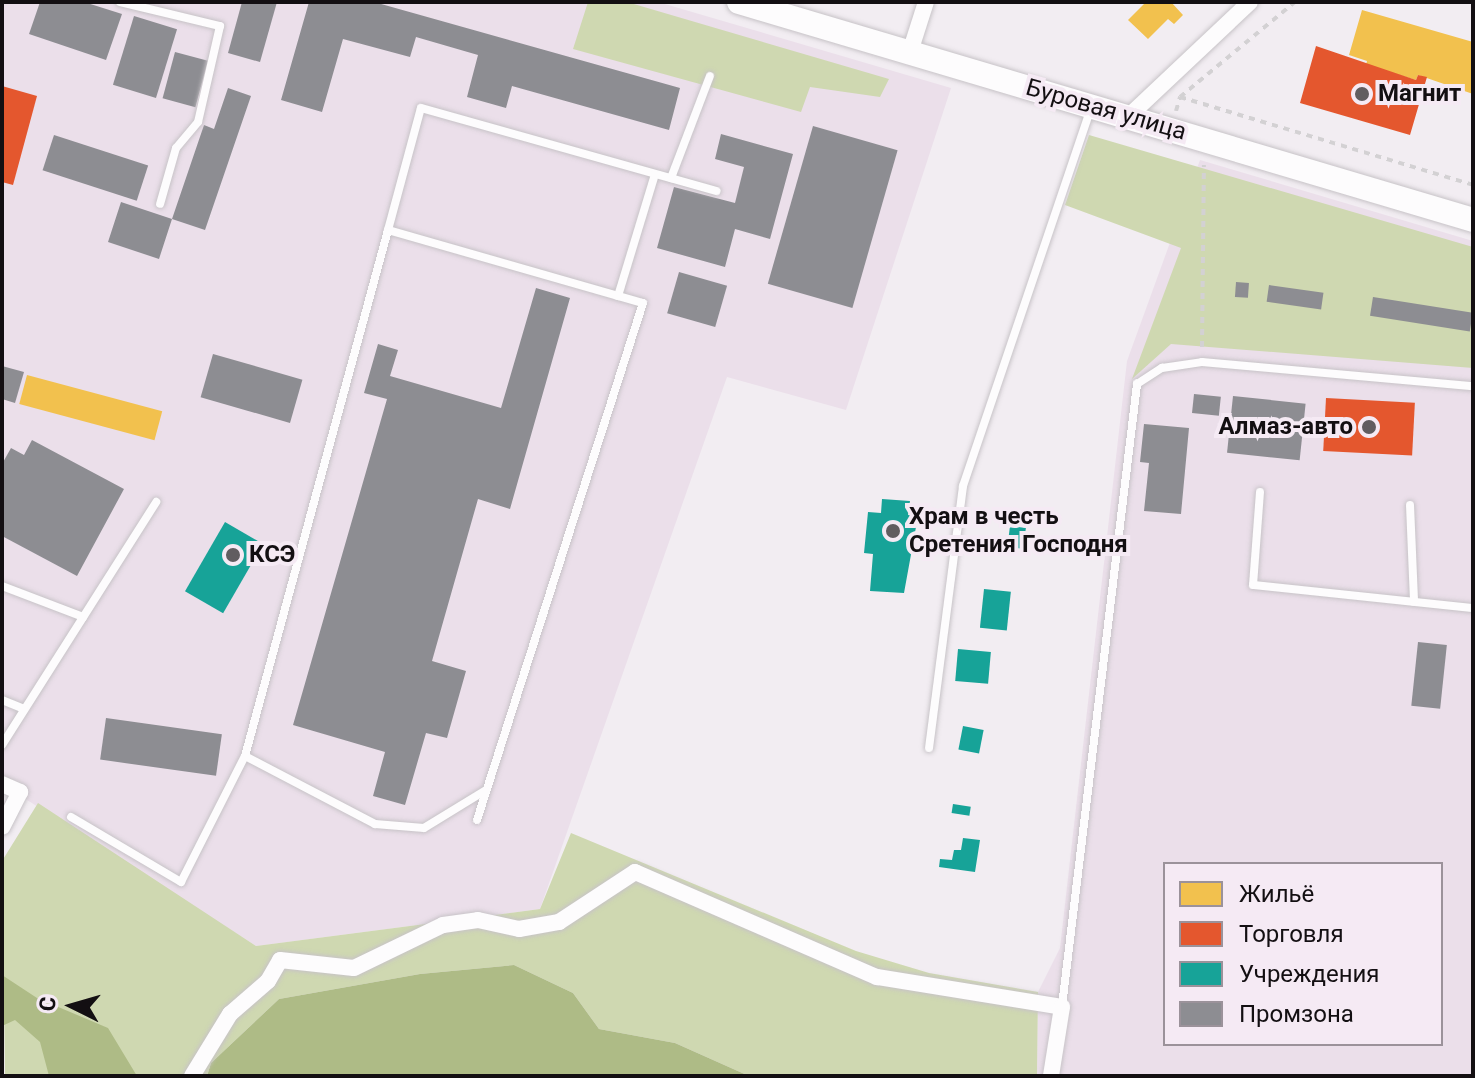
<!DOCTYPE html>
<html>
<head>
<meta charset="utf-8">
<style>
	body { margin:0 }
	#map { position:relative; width:1475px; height:1078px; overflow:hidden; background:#f2edf2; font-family:Roboto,sans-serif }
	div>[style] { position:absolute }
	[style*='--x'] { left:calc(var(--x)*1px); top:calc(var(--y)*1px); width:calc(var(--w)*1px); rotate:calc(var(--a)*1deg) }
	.built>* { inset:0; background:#ebdfea }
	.green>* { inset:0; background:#cfd8b1 }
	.water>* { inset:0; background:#aebb86 }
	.homes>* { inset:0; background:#f2c14e; transform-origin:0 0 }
	.shops>* { inset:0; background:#e4572e; transform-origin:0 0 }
	.public>* { inset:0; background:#17a398; transform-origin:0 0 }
	.industry>* { inset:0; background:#8d8d92; transform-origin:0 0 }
	.path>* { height:4px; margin-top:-2px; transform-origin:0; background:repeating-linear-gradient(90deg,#d3d1d3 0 6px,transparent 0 12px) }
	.roads { filter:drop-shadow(0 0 2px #c7c3c7) drop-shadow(0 0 2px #c7c3c7) }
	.lane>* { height:8px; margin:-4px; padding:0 4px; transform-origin:4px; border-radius:4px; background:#fdfcfd }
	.street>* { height:16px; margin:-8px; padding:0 8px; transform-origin:8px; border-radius:8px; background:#fdfcfd }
	.secondary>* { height:24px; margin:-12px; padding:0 12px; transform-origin:12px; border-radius:12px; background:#fdfcfd }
	.dots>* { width:22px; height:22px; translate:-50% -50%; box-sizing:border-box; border:4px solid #f5eaf4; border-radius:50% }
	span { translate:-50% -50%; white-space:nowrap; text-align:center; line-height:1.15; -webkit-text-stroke:8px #f5eaf4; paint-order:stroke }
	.poi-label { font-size:24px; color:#130f12; font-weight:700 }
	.left { translate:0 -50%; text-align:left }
	.right { translate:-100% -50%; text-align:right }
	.street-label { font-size:24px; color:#130f12 }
	.frame { position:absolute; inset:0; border:4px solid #130f12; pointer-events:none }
	.legend { position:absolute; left:1163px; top:862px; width:280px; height:184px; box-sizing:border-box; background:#f5eaf4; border:2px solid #9b929a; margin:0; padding:10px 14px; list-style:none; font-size:24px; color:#130f12 }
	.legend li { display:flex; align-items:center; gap:16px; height:40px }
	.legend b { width:40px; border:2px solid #9b929a }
	.north { position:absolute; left:32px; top:966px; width:80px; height:80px; -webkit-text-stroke:6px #f5eaf4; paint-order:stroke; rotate:275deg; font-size:22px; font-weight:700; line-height:32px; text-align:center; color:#130f12 }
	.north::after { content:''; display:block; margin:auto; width:28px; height:36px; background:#130f12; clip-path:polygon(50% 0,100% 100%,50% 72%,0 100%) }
</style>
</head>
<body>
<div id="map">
	<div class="built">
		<i style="clip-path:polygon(2px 2px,658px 2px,951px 88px,846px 410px,727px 377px,540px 909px,256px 946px,2px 784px)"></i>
		<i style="clip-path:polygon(evenodd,1200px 160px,1473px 241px,1473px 1076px,1037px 1076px,1038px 992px,1060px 948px,1127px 361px,1200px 160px,1165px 864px,1441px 864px,1441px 1044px,1165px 1044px,1165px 864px)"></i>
	</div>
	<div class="green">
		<i style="clip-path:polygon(588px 2px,627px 2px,889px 79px,880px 97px,810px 87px,801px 112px,573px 49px)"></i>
		<i style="clip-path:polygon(1089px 135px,1473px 247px,1473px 368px,1171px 344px,1132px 379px,1181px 248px,1065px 205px)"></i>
		<i style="clip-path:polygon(38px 803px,256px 946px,540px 909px,571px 833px,856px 951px,929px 973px,1038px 992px,1037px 1076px,749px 1076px,675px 1043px,599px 1029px,573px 993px,514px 965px,420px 974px,279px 999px,211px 1063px,207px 1076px,5px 1076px,2px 861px)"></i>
	</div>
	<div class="water">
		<i style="clip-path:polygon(514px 965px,573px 993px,599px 1029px,675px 1043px,749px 1076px,207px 1076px,211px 1063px,279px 999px,420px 974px)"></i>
		<i style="clip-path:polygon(2px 975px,37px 998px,108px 1028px,137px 1076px,49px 1076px,40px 1042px,15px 1020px,2px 1026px)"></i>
	</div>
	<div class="homes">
		<i style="clip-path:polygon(1146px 2px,1171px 2px,1183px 15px,1174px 24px,1168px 19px,1148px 39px,1128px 20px)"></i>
		<i style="clip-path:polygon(1362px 10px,1473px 42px,1473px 94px,1418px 75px,1416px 80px,1366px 65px,1367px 61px,1349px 55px)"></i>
		<i style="left:27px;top:375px;width:140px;height:30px;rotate:15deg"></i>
	</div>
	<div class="shops">
		<i style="clip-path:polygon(1316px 46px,1416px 80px,1418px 75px,1427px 77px,1410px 135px,1300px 103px)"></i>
		<i style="clip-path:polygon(2px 86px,37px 96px,13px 185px,2px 182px)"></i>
		<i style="left:1326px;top:398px;width:89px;height:53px;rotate:3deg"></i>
	</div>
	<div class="public">
		<i style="clip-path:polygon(882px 499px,910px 501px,908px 515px,918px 516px,904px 593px,870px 591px,873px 554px,864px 553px,868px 512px,881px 513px)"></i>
		<i style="left:225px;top:522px;width:44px;height:80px;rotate:30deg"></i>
		<i style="left:1010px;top:526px;width:16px;height:21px;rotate:7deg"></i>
		<i style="left:984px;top:589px;width:27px;height:39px;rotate:6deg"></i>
		<i style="left:958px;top:649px;width:33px;height:32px;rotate:5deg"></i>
		<i style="left:963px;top:726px;width:21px;height:24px;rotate:11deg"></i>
		<i style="left:953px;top:804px;width:18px;height:9px;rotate:9deg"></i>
		<i style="clip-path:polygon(963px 838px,980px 840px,975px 872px,939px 867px,940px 859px,952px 860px,954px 850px,961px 850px)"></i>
	</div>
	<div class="industry">
		<i style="clip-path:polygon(40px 2px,84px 2px,122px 14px,106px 60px,29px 34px)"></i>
		<i style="clip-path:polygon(242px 2px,277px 2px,260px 62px,228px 53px)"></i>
		<i style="clip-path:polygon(309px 2px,374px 2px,680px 88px,669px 130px,512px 86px,506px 108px,467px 97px,478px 55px,416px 37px,410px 57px,343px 39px,322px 112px,281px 100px)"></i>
		<i style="left:134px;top:16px;width:45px;height:72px;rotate:17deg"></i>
		<i style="left:175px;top:52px;width:34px;height:48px;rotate:15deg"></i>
		<i style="clip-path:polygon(228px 88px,251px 96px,205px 230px,172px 219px,159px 259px,108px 242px,121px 202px,172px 219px,204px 125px,214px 129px)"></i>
		<i style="left:813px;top:126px;width:88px;height:164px;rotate:16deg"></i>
		<i style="clip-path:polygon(721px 134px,793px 154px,770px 239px,735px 229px,725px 267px,657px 248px,674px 187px,735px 203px,744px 167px,715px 159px)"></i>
		<i style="left:54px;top:135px;width:99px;height:37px;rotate:18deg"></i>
		<i style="left:679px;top:272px;width:50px;height:43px;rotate:16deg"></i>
		<i style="left:1236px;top:282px;width:13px;height:15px;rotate:4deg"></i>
		<i style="left:1269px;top:285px;width:55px;height:17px;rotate:8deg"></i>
		<i style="clip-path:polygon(536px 288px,570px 298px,510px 509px,478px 499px,432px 661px,466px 671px,447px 738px,426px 733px,405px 805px,373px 796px,385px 752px,293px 725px,387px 399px,364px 393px,378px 344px,398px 350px,390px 376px,501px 408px)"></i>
		<i style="left:1373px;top:297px;width:101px;height:19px;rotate:9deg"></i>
		<i style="left:213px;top:354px;width:93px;height:45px;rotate:16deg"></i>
		<i style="clip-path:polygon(2px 366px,24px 372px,15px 403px,2px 399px)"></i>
		<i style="left:1194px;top:394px;width:27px;height:19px;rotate:6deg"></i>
		<i style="left:1233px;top:396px;width:73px;height:57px;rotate:6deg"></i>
		<i style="clip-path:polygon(1144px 424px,1189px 428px,1181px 514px,1144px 511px,1149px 463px,1140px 462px)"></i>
		<i style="clip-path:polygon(32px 440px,124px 489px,77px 576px,2px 536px,2px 464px,11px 448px,24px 455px)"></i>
		<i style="left:1418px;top:642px;width:29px;height:64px;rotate:6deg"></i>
		<i style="left:106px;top:718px;width:117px;height:42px;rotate:8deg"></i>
	</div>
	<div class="path">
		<i style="--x:1180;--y:97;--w:306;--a:16.7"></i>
		<i style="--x:1176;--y:111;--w:15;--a:-74"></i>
		<i style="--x:1180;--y:97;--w:149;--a:-39.6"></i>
		<i style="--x:1202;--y:347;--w:182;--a:-89.4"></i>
	</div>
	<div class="roads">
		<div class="lane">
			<i style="--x:120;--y:2;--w:103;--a:13.5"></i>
			<i style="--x:220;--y:26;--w:98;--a:102.9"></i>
			<i style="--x:198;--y:122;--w:34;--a:130"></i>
			<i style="--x:176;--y:148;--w:58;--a:105.9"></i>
			<i style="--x:671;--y:178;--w:109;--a:-69.1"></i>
			<i style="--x:388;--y:230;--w:126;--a:-74.9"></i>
			<i style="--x:421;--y:108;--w:307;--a:15.7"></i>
			<i style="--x:618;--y:296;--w:127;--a:-73.1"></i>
			<i style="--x:1260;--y:492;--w:93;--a:94.3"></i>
			<i style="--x:1253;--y:585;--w:221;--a:6"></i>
			<i style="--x:1410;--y:505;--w:97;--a:87.6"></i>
			<i style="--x:2;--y:586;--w:87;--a:20.9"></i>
			<i style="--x:2;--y:700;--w:24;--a:22"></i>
			<i style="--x:2;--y:745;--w:288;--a:-57.6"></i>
			<i style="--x:929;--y:748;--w:264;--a:-82.6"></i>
			<i style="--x:963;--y:486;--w:397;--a:-71.3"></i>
			<i style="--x:245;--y:756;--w:147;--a:27.6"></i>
			<i style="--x:375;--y:824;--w:49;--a:4.7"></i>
			<i style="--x:424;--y:828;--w:73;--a:-31.5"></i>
			<i style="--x:71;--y:817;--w:128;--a:30.6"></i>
			<i style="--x:181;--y:882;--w:141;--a:-63.1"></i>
			<i style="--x:245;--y:756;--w:545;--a:-74.79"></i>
			<i style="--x:388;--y:230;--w:265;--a:16"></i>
			<i style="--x:643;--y:303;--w:543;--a:107.8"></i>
			<i style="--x:1062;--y:1006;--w:627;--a:-83.12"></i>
			<i style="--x:1137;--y:384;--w:30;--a:-33"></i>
			<i style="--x:1162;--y:368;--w:40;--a:-8.5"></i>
			<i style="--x:1202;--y:362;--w:272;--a:5.1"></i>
		</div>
		<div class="street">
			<i style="--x:910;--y:52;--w:52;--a:-72.3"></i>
			<i style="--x:1129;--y:116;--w:166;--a:-43.3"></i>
			<i style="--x:2;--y:784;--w:20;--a:24"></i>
			<i style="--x:20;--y:792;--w:39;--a:117"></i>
			<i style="--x:192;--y:1076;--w:73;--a:-58.5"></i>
			<i style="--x:230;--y:1014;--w:50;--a:-41"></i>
			<i style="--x:268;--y:981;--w:24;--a:-60"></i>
			<i style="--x:280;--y:960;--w:74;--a:6.2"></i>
			<i style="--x:354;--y:968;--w:99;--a:-25.8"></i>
			<i style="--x:443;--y:925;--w:35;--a:-8"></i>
			<i style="--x:478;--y:920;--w:42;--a:12.4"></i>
			<i style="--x:519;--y:929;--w:41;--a:-9.9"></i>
			<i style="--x:559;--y:922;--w:91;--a:-33.3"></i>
			<i style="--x:635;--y:872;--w:264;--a:23.5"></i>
			<i style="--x:877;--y:977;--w:187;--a:9.2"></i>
			<i style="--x:1062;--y:1007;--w:70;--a:99.1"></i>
		</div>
		<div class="secondary">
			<i style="--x:739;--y:2;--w:766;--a:16.54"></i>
		</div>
	</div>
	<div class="dots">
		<i style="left:1362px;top:94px;background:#615d60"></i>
		<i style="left:1369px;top:427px;background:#615d60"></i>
		<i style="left:893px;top:531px;background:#615d60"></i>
		<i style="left:233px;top:555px;background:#615d60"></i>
	</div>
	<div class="poi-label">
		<span class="left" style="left:1378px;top:94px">Магнит</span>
		<span class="right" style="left:1353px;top:427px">Алмаз-авто</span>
		<span class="left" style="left:909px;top:531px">Храм в честь<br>Сретения Господня</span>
		<span class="left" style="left:249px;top:555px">КСЭ</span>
	</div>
	<div class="street-label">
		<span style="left:1106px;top:110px;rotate:16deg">Буровая улица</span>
	</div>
	<div class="frame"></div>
	<ul class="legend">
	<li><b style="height:22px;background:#f2c14e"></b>Жильё</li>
	<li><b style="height:22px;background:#e4572e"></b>Торговля</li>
	<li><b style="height:22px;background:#17a398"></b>Учреждения</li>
	<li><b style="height:22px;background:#8d8d92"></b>Промзона</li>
	</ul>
	<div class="north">С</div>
</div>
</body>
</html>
